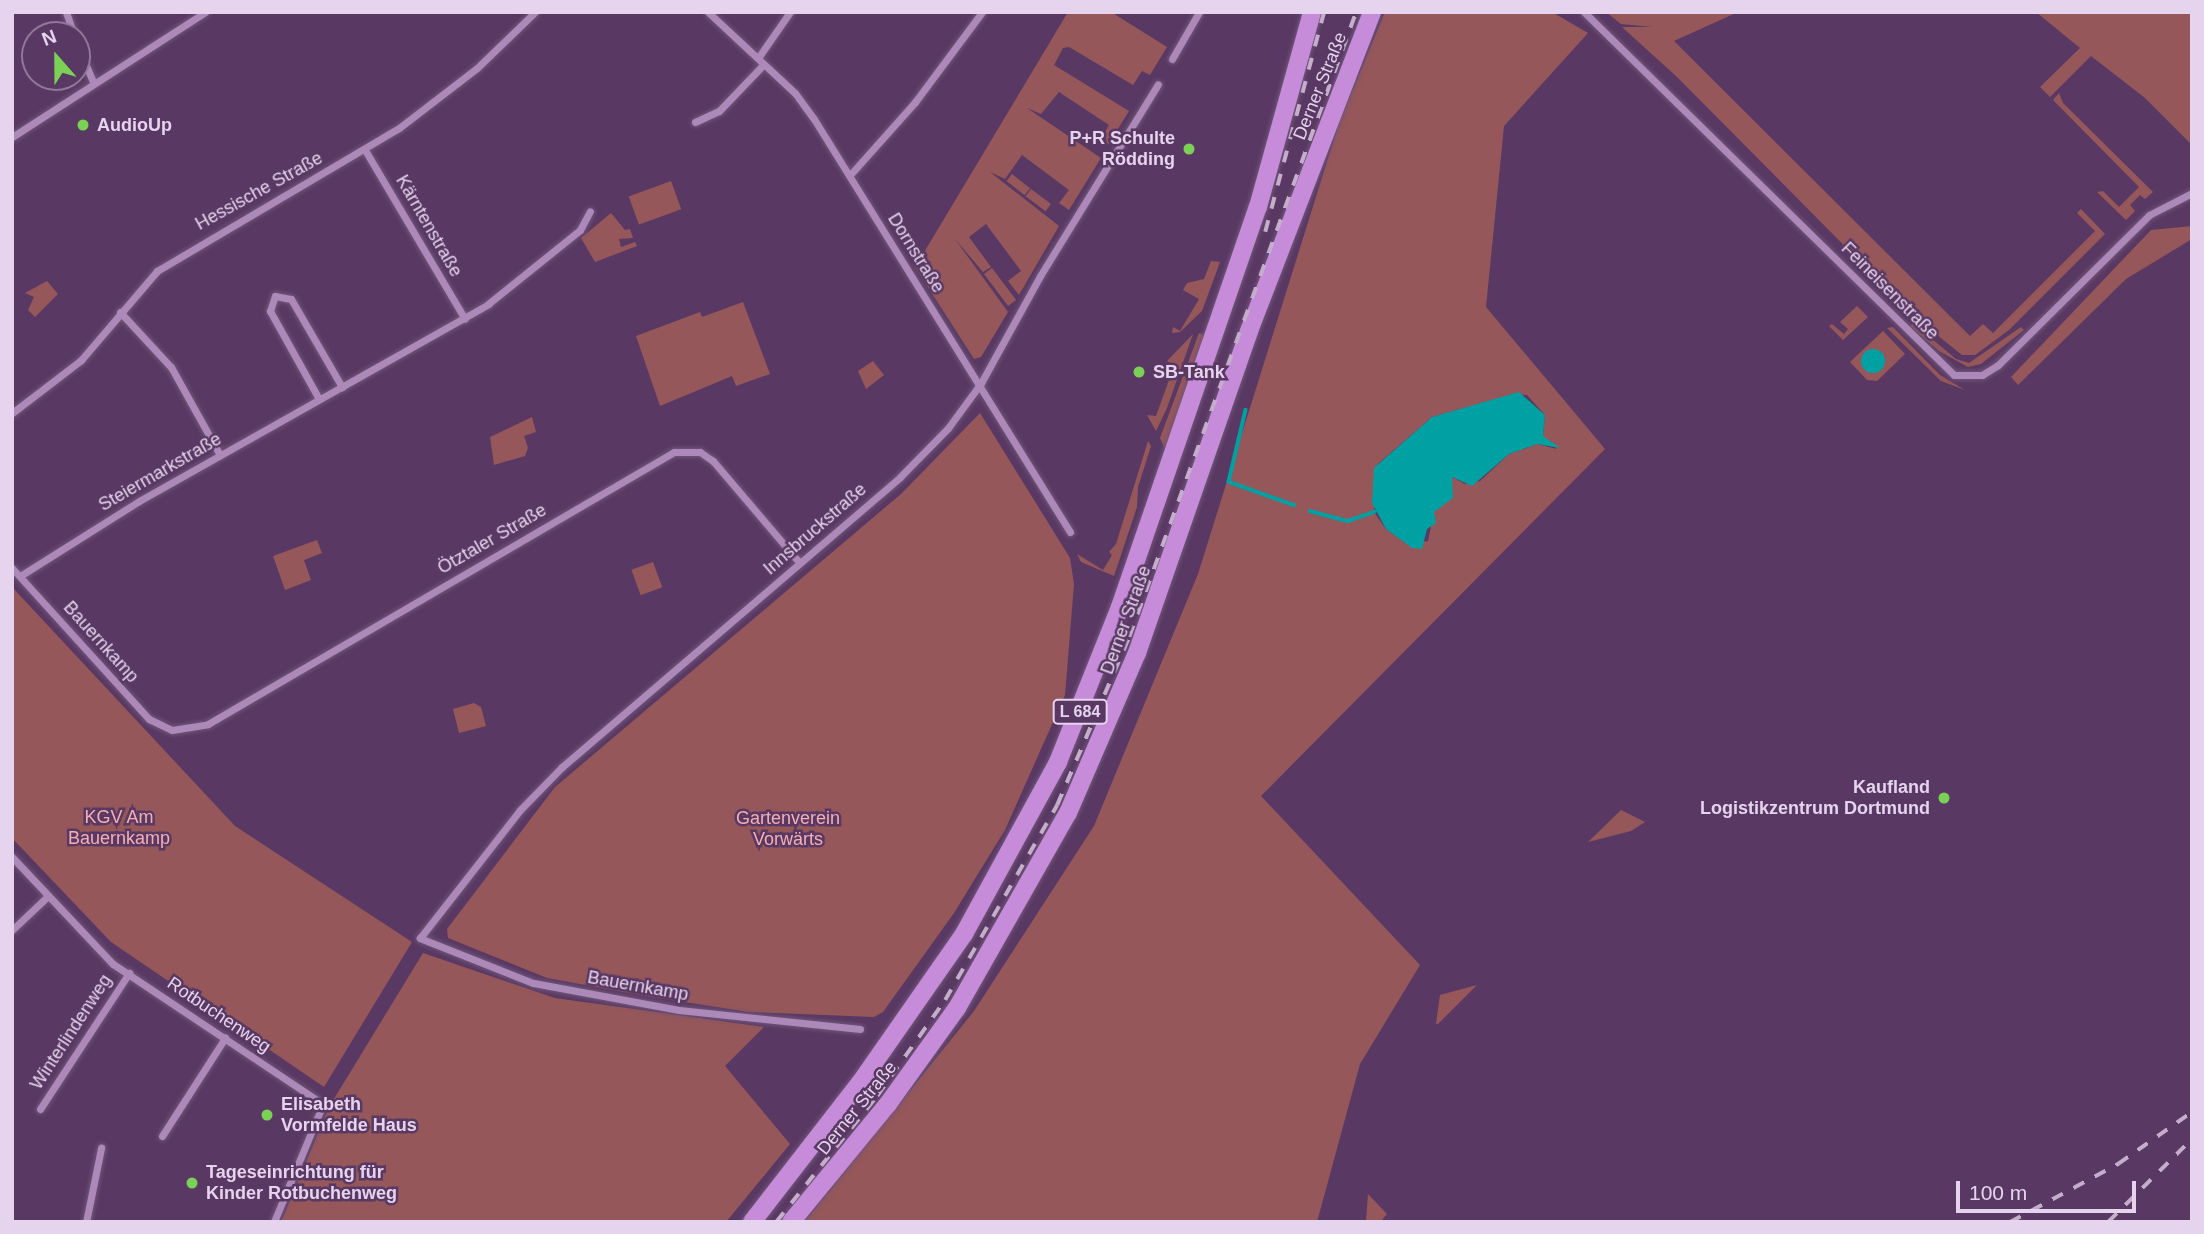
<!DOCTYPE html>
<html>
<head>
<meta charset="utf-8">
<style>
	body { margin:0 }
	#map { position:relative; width:2204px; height:1234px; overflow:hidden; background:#593963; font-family:Arial,sans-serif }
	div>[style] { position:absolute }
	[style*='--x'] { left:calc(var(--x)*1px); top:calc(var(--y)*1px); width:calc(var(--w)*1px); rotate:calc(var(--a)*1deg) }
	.green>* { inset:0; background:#96575a; transform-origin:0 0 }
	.water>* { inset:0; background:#00a0a3 }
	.round { border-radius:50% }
	.stream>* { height:3.5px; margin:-1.75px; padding:0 1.75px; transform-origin:1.75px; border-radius:1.75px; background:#00a0a3 }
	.roads { filter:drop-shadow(0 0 2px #705579) drop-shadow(0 0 2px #705579) }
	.street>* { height:7px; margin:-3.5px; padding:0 3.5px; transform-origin:3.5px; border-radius:3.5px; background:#ad89b9 }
	.primary>* { height:18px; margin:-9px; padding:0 9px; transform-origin:9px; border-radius:9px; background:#c68bd9 }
	.rail>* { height:3.5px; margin-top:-1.75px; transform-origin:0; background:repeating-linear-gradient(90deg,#c5aecc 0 12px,transparent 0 24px) }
	.dots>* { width:19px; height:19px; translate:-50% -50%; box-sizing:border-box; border:4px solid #593963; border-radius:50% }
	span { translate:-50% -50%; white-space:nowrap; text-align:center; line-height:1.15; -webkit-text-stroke:5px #593963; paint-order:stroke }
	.shield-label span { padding:2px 5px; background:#593963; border:2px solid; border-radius:5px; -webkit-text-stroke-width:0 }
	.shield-label { font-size:16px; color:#e6d3ed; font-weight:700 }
	.street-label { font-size:18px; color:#e6d3ed }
	.poi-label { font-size:18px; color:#e6d3ed; font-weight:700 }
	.left { translate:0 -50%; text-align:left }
	.right { translate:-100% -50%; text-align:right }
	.park-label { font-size:18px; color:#f6afb1 }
	.frame { position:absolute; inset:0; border:14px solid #e6d3ed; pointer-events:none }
	.north { position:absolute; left:21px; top:21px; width:70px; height:70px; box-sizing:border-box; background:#593963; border:2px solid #91779a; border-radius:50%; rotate:339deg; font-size:19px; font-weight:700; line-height:28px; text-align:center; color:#e6d3ed }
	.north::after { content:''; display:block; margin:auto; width:24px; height:32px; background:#7bd156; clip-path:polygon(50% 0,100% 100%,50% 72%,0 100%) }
	.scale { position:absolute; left:1956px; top:1181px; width:180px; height:32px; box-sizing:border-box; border:4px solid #e6d3ed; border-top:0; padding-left:9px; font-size:21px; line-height:24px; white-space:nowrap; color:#e6d3ed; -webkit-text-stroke:5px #593963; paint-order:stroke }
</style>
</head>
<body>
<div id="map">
	<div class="green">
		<i style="clip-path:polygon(1068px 12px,1111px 12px,1167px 47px,1150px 75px,1142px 71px,1133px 85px,1069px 47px,1063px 48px,1054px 65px,1129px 111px,1108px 145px,1104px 134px,1109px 125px,1059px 92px,1041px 114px,1027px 108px,1101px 158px,1069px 210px,1059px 203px,1069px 190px,1022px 155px,1005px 179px,990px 172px,1059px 226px,1019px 295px,1008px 281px,1021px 271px,986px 224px,969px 237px,991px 267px,983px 272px,955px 239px,1008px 312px,981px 357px,974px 359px,913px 264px,923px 254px)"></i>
		<i style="clip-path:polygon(evenodd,1385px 12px,1552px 12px,1588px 33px,1504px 126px,1486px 307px,1605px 449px,1261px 796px,1420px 965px,1360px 1064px,1317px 1222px,804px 1222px,974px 1011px,1094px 826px,1198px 574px,1340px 120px,1385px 12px,1514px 394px,1527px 395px,1545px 415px,1543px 436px,1557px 449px,1537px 444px,1509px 454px,1480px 481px,1465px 484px,1452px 477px,1434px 512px,1428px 541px,1407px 544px,1386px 529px,1374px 512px,1378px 464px,1432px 417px,1514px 394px)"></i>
		<i style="clip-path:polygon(1606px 12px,1738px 12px,1674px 41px,1970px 336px,1983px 324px,1993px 333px,2095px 231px,2077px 213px,2081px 209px,2105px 234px,2009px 330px,1975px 355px,1962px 355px,1916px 318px,1676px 76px,1622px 27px,1652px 27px,1621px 24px)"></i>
		<i style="clip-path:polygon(2036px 12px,2192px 12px,2192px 145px,2145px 98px,2091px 56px,2050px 97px,2040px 87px,2080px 48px)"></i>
		<i style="clip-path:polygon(2059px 93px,2063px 103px,2153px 192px,2145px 199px,2140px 195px,2130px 205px,2135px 211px,2126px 220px,2097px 192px,2103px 191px,2119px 207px,2139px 187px,2053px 100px)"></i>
		<i style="left:1012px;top:174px;width:23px;height:9px;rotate:38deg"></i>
		<i style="left:671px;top:181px;width:30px;height:45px;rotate:70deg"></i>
		<i style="left:1031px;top:189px;width:25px;height:9px;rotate:37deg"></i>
		<i style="clip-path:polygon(611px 213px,625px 230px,630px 229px,633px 238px,619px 239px,621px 247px,635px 242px,637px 246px,595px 262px,581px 238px)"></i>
		<i style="clip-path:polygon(2192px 226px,2192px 239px,2126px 279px,2018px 385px,2011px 377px,2151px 230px)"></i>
		<i style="clip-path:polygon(1211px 261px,1220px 262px,1202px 311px,1180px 332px,1172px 333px,1173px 327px,1180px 331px,1199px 299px,1183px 290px,1187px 283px,1204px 279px)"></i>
		<i style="left:992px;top:268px;width:40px;height:10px;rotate:53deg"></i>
		<i style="clip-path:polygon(47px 281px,58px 294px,35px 317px,28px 310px,34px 297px,25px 293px)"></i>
		<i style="clip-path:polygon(743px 302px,770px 374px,736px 386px,732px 376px,660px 406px,636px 336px,700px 312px,702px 317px)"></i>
		<i style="clip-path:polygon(1857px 306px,1868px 317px,1843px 340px,1829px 326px,1832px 324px,1844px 334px,1848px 329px,1840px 322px)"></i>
		<i style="clip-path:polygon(1913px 323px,1956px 359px,1969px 363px,2021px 327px,2024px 330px,1981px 364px,1968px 367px,1939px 351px,1910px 326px)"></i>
		<i style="clip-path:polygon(1893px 327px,1940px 375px,1965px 390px,1941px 381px,1887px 328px)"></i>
		<i style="clip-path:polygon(1883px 331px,1905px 354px,1877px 381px,1867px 380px,1850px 362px)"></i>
		<i style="clip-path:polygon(1199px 333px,1205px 335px,1165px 449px,1160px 438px)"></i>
		<i style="clip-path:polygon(1193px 334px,1167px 408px,1156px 431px,1147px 415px,1156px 416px,1174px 366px,1167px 361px)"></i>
		<i style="clip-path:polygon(873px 361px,884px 375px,866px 389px,858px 371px)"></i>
		<i style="clip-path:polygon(980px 413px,1070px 558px,1074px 584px,1065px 695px,1005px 830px,954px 913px,883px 1012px,874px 1017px,749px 1012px,645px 996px,547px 978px,448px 938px,447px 929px,555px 787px,901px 494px)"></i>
		<i style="clip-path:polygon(532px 417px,536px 432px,524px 436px,528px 448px,525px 456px,494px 465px,490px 437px)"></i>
		<i style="clip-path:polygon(1148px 441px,1151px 446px,1138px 487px,1137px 507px,1114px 576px,1081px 562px,1077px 554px,1103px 570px,1112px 555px,1109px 552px,1116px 544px)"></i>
		<i style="clip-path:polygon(317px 540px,322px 553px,304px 560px,311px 580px,285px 590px,273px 556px)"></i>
		<i style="left:653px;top:562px;width:27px;height:23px;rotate:70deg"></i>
		<i style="clip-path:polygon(12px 587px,235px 826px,412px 942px,324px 1087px,111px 942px,12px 838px)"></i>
		<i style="clip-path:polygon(474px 703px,481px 707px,486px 726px,459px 733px,453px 709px)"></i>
		<i style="clip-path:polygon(1621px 810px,1645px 822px,1631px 831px,1588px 842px)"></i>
		<i style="clip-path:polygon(423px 953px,555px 998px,764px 1027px,725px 1066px,790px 1144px,726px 1222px,281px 1222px,329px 1107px)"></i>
		<i style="clip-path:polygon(1477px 985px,1438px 1024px,1436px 1024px,1440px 995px)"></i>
		<i style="clip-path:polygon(1368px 1194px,1387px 1214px,1380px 1222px,1366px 1221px)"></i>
	</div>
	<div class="water">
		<i class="round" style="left:1861px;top:349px;width:24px;height:24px"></i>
		<i style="clip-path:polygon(1519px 392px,1545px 415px,1543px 436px,1560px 448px,1537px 444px,1509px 454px,1472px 486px,1452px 477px,1453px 498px,1434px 512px,1436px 523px,1427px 529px,1422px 549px,1412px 548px,1386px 529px,1372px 503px,1374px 468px,1432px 417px)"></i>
	</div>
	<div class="stream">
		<i style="--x:1246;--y:410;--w:74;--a:103.3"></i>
		<i style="--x:1229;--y:482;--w:69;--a:19.5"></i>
		<i style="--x:1310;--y:511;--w:39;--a:15"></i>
		<i style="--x:1348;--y:521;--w:28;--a:-19"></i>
	</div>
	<div class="roads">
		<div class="street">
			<i style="--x:66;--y:12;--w:24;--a:71"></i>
			<i style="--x:708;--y:12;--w:119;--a:43"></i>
			<i style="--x:795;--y:93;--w:32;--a:54"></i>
			<i style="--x:814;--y:119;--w:486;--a:58.2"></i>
			<i style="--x:1584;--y:12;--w:518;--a:44.45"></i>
			<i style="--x:1954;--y:375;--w:28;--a:0"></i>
			<i style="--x:1982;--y:375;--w:19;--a:-32"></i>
			<i style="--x:1998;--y:365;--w:213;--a:-44.8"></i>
			<i style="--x:2149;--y:215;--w:48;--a:-27.1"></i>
			<i style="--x:77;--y:44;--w:43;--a:67"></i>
			<i style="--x:758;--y:58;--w:56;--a:-55.2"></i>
			<i style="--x:1172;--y:59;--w:54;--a:-60.1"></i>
			<i style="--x:695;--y:122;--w:26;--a:-25"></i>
			<i style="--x:719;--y:111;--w:64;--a:-46.3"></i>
			<i style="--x:12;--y:137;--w:230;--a:-32.9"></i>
			<i style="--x:365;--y:150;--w:196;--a:59.4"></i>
			<i style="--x:850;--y:175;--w:98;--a:-48.3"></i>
			<i style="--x:915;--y:102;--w:112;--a:-53.3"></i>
			<i style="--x:120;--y:312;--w:75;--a:47.2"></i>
			<i style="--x:171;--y:367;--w:101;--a:60.9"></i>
			<i style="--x:319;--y:399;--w:101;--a:-119.1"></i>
			<i style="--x:270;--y:311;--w:16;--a:-72"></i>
			<i style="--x:275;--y:296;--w:16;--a:11"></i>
			<i style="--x:291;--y:299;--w:102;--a:59.9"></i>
			<i style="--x:12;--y:413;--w:87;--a:-37.5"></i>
			<i style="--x:81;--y:360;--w:117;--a:-49.5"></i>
			<i style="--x:157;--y:271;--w:281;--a:-30.6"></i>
			<i style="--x:399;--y:128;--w:98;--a:-37.6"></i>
			<i style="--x:477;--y:68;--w:81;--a:-44"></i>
			<i style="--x:12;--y:568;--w:204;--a:47.8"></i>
			<i style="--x:149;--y:719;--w:25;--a:26"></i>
			<i style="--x:172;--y:730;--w:36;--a:-9"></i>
			<i style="--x:208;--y:724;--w:540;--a:-30.27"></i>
			<i style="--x:674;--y:452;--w:26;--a:0"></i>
			<i style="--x:700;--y:452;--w:16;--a:35"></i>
			<i style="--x:713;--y:461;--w:133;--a:49.6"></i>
			<i style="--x:20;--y:576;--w:141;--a:-32.2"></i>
			<i style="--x:139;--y:501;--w:401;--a:-29.4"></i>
			<i style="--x:488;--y:304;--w:118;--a:-38.8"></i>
			<i style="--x:580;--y:230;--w:21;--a:-62"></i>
			<i style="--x:12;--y:857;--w:147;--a:46.7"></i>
			<i style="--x:113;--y:964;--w:252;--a:33.7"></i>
			<i style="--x:323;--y:1104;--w:128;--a:112.6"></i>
			<i style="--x:12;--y:930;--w:50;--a:-43.4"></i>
			<i style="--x:860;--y:1029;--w:182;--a:-174"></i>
			<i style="--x:679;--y:1010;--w:148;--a:-169.5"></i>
			<i style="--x:533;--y:983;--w:122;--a:-158.3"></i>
			<i style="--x:420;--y:938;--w:162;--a:-52"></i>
			<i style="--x:520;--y:810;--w:60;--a:-45.7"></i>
			<i style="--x:562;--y:767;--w:445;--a:-40.6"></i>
			<i style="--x:900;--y:477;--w:69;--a:-45.6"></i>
			<i style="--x:948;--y:428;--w:56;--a:-53.7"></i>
			<i style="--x:981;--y:383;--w:122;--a:-61.1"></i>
			<i style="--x:1040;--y:276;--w:225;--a:-58.4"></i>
			<i style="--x:40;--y:1109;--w:163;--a:-56.8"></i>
			<i style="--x:162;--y:1136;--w:117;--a:-57.3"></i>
			<i style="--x:86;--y:1222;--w:76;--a:-78.5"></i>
		</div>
		<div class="primary">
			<i style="--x:752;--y:1222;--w:176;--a:-52.2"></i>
			<i style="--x:860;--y:1083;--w:182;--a:-55.1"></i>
			<i style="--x:964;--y:934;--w:196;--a:-61.3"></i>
			<i style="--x:1058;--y:762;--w:167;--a:-68.2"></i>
			<i style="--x:1120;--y:607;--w:423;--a:-71"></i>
			<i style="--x:1258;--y:207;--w:202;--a:-74.5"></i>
			<i style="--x:791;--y:1222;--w:153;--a:-50.6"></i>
			<i style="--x:888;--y:1104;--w:118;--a:-54.3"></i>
			<i style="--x:957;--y:1008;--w:224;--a:-60.4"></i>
			<i style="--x:1068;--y:813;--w:174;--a:-66.7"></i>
			<i style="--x:1137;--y:653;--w:341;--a:-70.8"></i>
			<i style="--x:1249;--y:331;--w:342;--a:-68.9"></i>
		</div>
	</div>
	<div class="rail">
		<i style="--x:1265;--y:232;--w:228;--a:-75"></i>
		<i style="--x:776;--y:1222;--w:161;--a:-51.3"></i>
		<i style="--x:877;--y:1096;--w:118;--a:-54.7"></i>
		<i style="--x:945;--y:1000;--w:225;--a:-60.1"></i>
		<i style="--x:1057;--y:805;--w:183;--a:-66.8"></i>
		<i style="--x:1129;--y:637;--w:665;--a:-70.04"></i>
		<i style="--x:2010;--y:1222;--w:123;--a:-28.2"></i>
		<i style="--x:2118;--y:1164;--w:90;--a:-35.1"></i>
		<i style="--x:2108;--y:1222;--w:118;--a:-44.7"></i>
	</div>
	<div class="dots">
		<i style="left:83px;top:125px;background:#7bd156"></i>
		<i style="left:1189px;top:149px;background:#7bd156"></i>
		<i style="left:1139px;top:372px;background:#7bd156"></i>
		<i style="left:1944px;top:798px;background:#7bd156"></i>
		<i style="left:267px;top:1115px;background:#7bd156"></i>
		<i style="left:192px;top:1183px;background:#7bd156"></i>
	</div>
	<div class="shield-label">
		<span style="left:1080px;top:712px">L 684</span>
	</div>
	<div class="street-label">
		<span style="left:1320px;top:86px;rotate:-68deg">Derner Straße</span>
		<span style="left:259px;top:191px;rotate:-29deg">Hessische Straße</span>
		<span style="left:429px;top:226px;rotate:60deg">Kärntenstraße</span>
		<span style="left:916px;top:253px;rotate:58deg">Dornstraße</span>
		<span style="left:1890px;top:291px;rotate:45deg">Feineisenstraße</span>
		<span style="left:160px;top:472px;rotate:-30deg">Steiermarkstraße</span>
		<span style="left:815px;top:529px;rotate:-41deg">Innsbruckstraße</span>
		<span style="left:492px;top:539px;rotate:-30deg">Ötztaler Straße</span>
		<span style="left:1126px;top:620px;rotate:-70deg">Derner Straße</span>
		<span style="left:101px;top:642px;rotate:48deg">Bauernkamp</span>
		<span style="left:638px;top:986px;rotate:10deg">Bauernkamp</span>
		<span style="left:219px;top:1015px;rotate:34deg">Rotbuchenweg</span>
		<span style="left:71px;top:1032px;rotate:-57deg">Winterlindenweg</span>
		<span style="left:857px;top:1108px;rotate:-51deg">Derner Straße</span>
	</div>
	<div class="poi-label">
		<span class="left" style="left:97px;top:125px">AudioUp</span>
		<span class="right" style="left:1175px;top:149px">P+R Schulte<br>Rödding</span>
		<span class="left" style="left:1153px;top:372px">SB-Tank</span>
		<span class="right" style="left:1930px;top:798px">Kaufland<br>Logistikzentrum Dortmund</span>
		<span class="left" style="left:281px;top:1115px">Elisabeth<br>Vormfelde Haus</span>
		<span class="left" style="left:206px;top:1183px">Tageseinrichtung für<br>Kinder Rotbuchenweg</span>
	</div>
	<div class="park-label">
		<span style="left:119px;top:828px">KGV Am<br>Bauernkamp</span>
		<span style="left:788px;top:829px">Gartenverein<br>Vorwärts</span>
	</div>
	<div class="frame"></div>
	<div class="north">N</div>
	<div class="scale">100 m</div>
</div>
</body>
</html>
